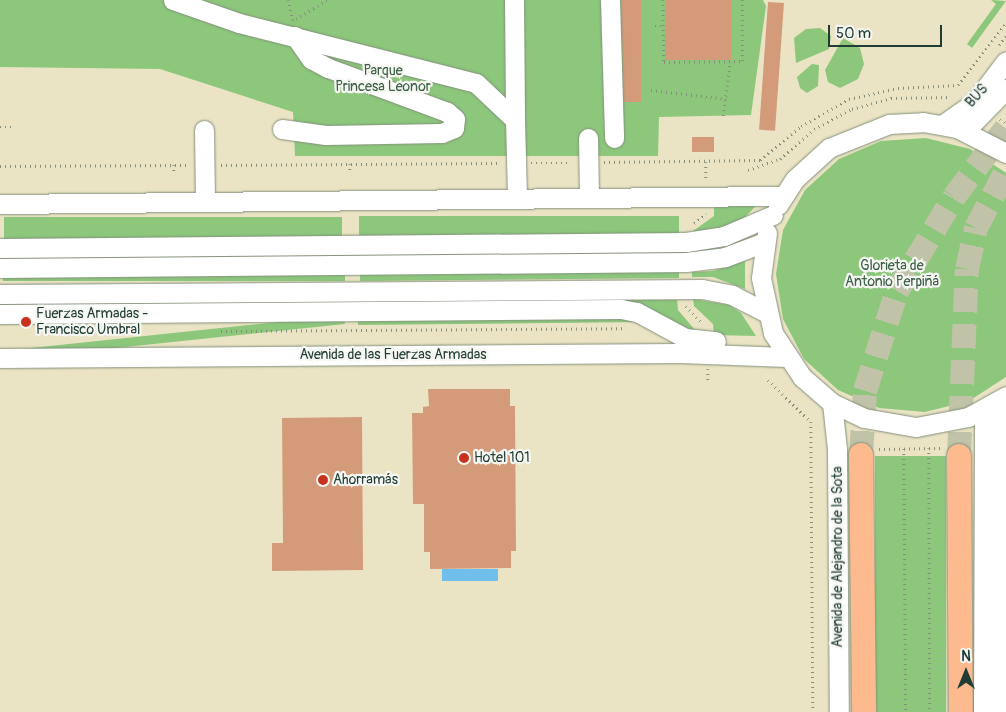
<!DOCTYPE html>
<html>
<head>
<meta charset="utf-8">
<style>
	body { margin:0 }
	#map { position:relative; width:1006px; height:712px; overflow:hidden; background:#eae4c5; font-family:Pangolin,sans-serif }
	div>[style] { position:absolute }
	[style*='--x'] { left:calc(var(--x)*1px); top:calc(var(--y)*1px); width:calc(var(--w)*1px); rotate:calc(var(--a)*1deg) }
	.green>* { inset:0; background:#8cc77c; transform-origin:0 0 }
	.water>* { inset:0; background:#70bfeb; transform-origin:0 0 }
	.building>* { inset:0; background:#d49b7a; transform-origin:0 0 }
	.major-tunnel>* { height:24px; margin-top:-12px; transform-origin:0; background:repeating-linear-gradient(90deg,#c1c3a8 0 24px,transparent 0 36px) }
	.path>* { height:2.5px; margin-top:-1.25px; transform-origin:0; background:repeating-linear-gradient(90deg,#84907c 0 1px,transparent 0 5px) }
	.roads { filter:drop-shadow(0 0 1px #84907c) drop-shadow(0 0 1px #84907c) }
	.minor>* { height:19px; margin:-9.5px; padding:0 9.5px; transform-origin:9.5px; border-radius:9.5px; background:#fff }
	.major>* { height:24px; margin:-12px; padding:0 12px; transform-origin:12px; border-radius:12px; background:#fcba8e }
	.dots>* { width:14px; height:14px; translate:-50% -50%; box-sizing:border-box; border:2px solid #f6f6f2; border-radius:50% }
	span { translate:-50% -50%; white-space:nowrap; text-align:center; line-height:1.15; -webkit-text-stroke:4.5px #f6f6f2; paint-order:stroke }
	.park-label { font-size:14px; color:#3a6046 }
	.street-label { font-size:14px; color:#1f3d34 }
	.poi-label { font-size:14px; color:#1f3d34 }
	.left { translate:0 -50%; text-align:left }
	.north { position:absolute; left:941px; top:647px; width:50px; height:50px; -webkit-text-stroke:4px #f6f6f2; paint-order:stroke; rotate:0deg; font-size:14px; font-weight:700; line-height:20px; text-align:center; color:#1f3d34 }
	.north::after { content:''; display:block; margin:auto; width:18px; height:22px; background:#1f3d34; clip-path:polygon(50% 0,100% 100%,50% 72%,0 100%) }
	.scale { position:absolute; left:828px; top:25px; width:114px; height:22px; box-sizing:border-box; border:2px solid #1f3d34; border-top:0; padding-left:6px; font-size:15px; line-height:18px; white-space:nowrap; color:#1f3d34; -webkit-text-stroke:4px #f6f6f2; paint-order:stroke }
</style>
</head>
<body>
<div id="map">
	<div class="green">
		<i style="clip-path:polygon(0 0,763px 0,766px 6px,751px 115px,659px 117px,658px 156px,295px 156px,293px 112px,160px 69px,0 67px)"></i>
		<i style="clip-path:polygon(991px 0,1006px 1px,972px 48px,967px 44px,996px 4px)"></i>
		<i style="clip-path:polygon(820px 28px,831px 36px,829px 49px,796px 63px,794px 38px,806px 29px)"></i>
		<i style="clip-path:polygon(843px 38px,860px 48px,864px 64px,858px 79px,840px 88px,828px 82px,825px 70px)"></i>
		<i style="clip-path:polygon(812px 64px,819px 65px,818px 86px,807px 93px,800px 88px,797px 77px)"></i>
		<i style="clip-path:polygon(926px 138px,970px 149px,1006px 173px,1006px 377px,969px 401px,925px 412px,879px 408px,838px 390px,804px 359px,783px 319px,776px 274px,783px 230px,805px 190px,839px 159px,881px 141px)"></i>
		<i style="clip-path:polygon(714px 205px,757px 205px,737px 225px,693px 237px,693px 231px,714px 216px)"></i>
		<i style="left:679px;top:216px;width:21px;height:320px;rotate:90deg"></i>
		<i style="left:342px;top:217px;width:23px;height:338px;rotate:90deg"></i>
		<i style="clip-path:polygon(745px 261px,745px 289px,713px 277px,692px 277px,692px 272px,713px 271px)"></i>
		<i style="clip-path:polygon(679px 272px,679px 278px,360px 281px,360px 274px)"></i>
		<i style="left:345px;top:274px;width:7px;height:342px;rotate:90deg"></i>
		<i style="clip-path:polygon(693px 299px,729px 305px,741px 313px,756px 336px,714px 335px,713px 324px,694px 306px)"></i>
		<i style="clip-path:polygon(624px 300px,677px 300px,678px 310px,701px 337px)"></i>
		<i style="clip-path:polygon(622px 313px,640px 322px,358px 325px,358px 315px)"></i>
		<i style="left:344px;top:315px;width:9px;height:341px;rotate:84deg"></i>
		<i style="left:875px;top:456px;width:71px;height:256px"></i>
	</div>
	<div class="water">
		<i style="left:442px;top:569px;width:56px;height:12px"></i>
	</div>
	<div class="building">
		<i style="clip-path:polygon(621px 0,641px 0,641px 102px,624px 102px)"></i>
		<i style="left:665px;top:0;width:66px;height:60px"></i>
		<i style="left:768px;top:2px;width:16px;height:128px;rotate:4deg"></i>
		<i style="left:692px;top:137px;width:22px;height:15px"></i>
		<i style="clip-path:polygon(428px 389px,510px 389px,510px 406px,515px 406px,516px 551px,511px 551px,511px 568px,430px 569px,430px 552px,424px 552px,424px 504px,413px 504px,412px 413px,423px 413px,423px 407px,429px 406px)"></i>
		<i style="clip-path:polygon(362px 417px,363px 570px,272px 571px,272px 543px,283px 543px,282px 418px)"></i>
	</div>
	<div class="major-tunnel">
		<i style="--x:861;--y:455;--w:64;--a:-86.4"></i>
		<i style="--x:865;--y:391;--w:105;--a:-72.3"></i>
		<i style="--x:897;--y:291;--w:110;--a:-58.8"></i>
		<i style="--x:954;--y:197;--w:86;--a:-53"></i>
		<i style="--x:959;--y:456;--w:187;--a:-87.6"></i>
		<i style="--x:967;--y:269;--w:42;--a:-77.6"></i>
		<i style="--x:976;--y:228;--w:64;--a:-62.2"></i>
	</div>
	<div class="path">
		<i style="--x:288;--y:0;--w:21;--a:76"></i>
		<i style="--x:663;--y:0;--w:62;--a:89.1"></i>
		<i style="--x:664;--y:62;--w:78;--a:-0.7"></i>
		<i style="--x:742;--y:61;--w:61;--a:-90"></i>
		<i style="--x:296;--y:19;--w:36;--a:-32"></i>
		<i style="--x:655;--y:26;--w:8;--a:0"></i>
		<i style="--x:999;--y:45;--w:11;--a:-52"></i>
		<i style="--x:651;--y:90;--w:76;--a:6.8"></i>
		<i style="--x:723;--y:116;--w:55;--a:-82.7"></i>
		<i style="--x:1000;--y:119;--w:7;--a:34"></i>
		<i style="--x:0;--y:127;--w:13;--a:0"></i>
		<i style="--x:604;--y:162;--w:156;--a:-0.7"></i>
		<i style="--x:760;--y:160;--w:53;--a:-39.7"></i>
		<i style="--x:801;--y:126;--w:55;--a:-29.4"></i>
		<i style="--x:849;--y:99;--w:50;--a:-12.7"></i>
		<i style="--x:898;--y:88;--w:60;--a:-2.9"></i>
		<i style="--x:958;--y:85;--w:78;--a:-52.3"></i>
		<i style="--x:706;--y:162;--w:18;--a:90"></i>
		<i style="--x:531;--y:163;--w:40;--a:0"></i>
		<i style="--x:350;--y:164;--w:9;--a:90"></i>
		<i style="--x:174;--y:165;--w:9;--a:90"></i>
		<i style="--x:221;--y:165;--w:280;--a:-0.4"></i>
		<i style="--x:0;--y:166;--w:188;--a:-0.3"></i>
		<i style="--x:748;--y:170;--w:34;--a:-19"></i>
		<i style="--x:780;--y:159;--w:45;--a:-41.4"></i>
		<i style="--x:814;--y:129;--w:43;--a:-27.8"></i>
		<i style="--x:852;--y:109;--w:41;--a:-15.8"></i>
		<i style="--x:891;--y:98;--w:60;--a:-1"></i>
		<i style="--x:694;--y:223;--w:15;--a:-37"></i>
		<i style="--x:686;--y:306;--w:22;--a:47"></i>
		<i style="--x:221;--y:331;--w:405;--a:-0.4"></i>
		<i style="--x:708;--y:369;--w:11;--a:90"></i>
		<i style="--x:768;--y:380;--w:60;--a:44.3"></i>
		<i style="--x:811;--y:422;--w:290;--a:89.6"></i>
		<i style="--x:929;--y:448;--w:264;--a:89.8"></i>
		<i style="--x:879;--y:449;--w:62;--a:-0.9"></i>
		<i style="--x:904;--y:449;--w:263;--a:89.6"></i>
	</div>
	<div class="roads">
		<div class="minor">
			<i style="--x:173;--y:0;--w:70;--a:19.2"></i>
			<i style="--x:239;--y:23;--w:244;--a:14.2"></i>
			<i style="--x:476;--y:83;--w:54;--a:43.5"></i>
			<i style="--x:515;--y:120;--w:78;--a:88.5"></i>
			<i style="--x:514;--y:0;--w:120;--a:89.5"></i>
			<i style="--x:610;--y:0;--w:138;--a:88.3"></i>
			<i style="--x:942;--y:125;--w:40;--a:-34.9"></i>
			<i style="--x:975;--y:102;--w:51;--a:-52.9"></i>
			<i style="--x:282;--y:129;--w:44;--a:7.8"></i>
			<i style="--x:326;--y:135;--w:116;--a:-1"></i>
			<i style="--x:442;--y:133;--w:13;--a:-23"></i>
			<i style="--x:454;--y:128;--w:9;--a:-84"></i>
			<i style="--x:455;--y:119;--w:11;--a:-139"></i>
			<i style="--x:447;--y:112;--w:127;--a:-159.7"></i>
			<i style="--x:328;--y:68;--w:19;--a:-152"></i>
			<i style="--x:311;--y:59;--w:28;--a:-125"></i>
			<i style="--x:204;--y:130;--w:72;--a:89.2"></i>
			<i style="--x:965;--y:131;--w:59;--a:-45.7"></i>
			<i style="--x:588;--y:138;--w:60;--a:89"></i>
			<i style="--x:0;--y:204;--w:783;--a:-0.59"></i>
			<i style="--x:778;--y:205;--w:31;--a:-57"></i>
			<i style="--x:795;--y:179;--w:46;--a:-42.4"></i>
			<i style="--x:829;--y:148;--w:65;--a:-21.8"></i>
			<i style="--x:889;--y:124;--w:34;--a:-3"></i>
			<i style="--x:923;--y:122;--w:35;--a:10"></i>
			<i style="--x:957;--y:128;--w:55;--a:27"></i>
			<i style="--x:767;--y:233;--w:45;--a:97.6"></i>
			<i style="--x:761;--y:278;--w:56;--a:77.7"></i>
			<i style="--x:773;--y:333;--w:53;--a:56.6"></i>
			<i style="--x:802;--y:377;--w:40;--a:41"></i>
			<i style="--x:832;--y:403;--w:35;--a:25"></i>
			<i style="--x:864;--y:418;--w:53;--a:9.8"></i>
			<i style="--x:916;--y:427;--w:53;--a:-10.9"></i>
			<i style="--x:968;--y:417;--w:43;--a:-28.9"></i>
			<i style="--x:0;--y:248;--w:686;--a:-0.5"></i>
			<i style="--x:686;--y:242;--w:38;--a:-9"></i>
			<i style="--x:724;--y:236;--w:53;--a:-23.2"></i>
			<i style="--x:0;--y:268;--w:686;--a:-0.5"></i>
			<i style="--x:686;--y:262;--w:39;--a:-7"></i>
			<i style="--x:725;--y:257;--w:43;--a:-20.6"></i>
			<i style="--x:0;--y:294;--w:702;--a:-0.41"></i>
			<i style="--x:702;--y:289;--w:31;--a:11"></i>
			<i style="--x:732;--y:295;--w:39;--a:27"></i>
			<i style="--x:0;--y:314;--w:621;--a:-0.46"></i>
			<i style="--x:621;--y:309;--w:16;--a:11"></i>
			<i style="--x:637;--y:312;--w:55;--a:28.4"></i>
			<i style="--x:685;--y:338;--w:31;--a:6"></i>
			<i style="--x:0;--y:358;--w:680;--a:-0.42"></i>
			<i style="--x:680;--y:353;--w:106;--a:2.2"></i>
			<i style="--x:832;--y:403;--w:46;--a:83.8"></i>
			<i style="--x:837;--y:449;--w:263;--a:89.6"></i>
			<i style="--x:983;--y:712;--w:302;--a:-89.8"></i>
			<i style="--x:998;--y:712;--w:264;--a:-90.4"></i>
			<i style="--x:996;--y:448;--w:51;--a:-80.9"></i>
		</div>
		<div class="major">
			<i style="--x:861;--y:455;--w:257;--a:89.3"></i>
			<i style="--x:959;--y:456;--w:256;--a:89.6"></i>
		</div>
	</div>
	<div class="dots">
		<i style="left:26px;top:322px;background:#c8321e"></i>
		<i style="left:464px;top:458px;background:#c8321e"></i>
		<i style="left:323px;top:480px;background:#c8321e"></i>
	</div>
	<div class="park-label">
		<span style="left:383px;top:79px">Parque<br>Princesa Leonor</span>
		<span style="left:892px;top:274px">Glorieta de<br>Antonio Perpiñá</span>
	</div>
	<div class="street-label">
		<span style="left:977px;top:96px;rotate:-48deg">BUS</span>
		<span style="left:393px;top:355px">Avenida de las Fuerzas Armadas</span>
		<span style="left:838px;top:557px;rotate:-90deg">Avenida de Alejandro de la Sota</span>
	</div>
	<div class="poi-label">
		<span class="left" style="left:36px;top:322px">Fuerzas Armadas -<br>Francisco Umbral</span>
		<span class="left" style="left:474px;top:458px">Hotel 101</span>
		<span class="left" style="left:333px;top:480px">Ahorramás</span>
	</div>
	<div class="north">N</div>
	<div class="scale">50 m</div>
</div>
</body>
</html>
